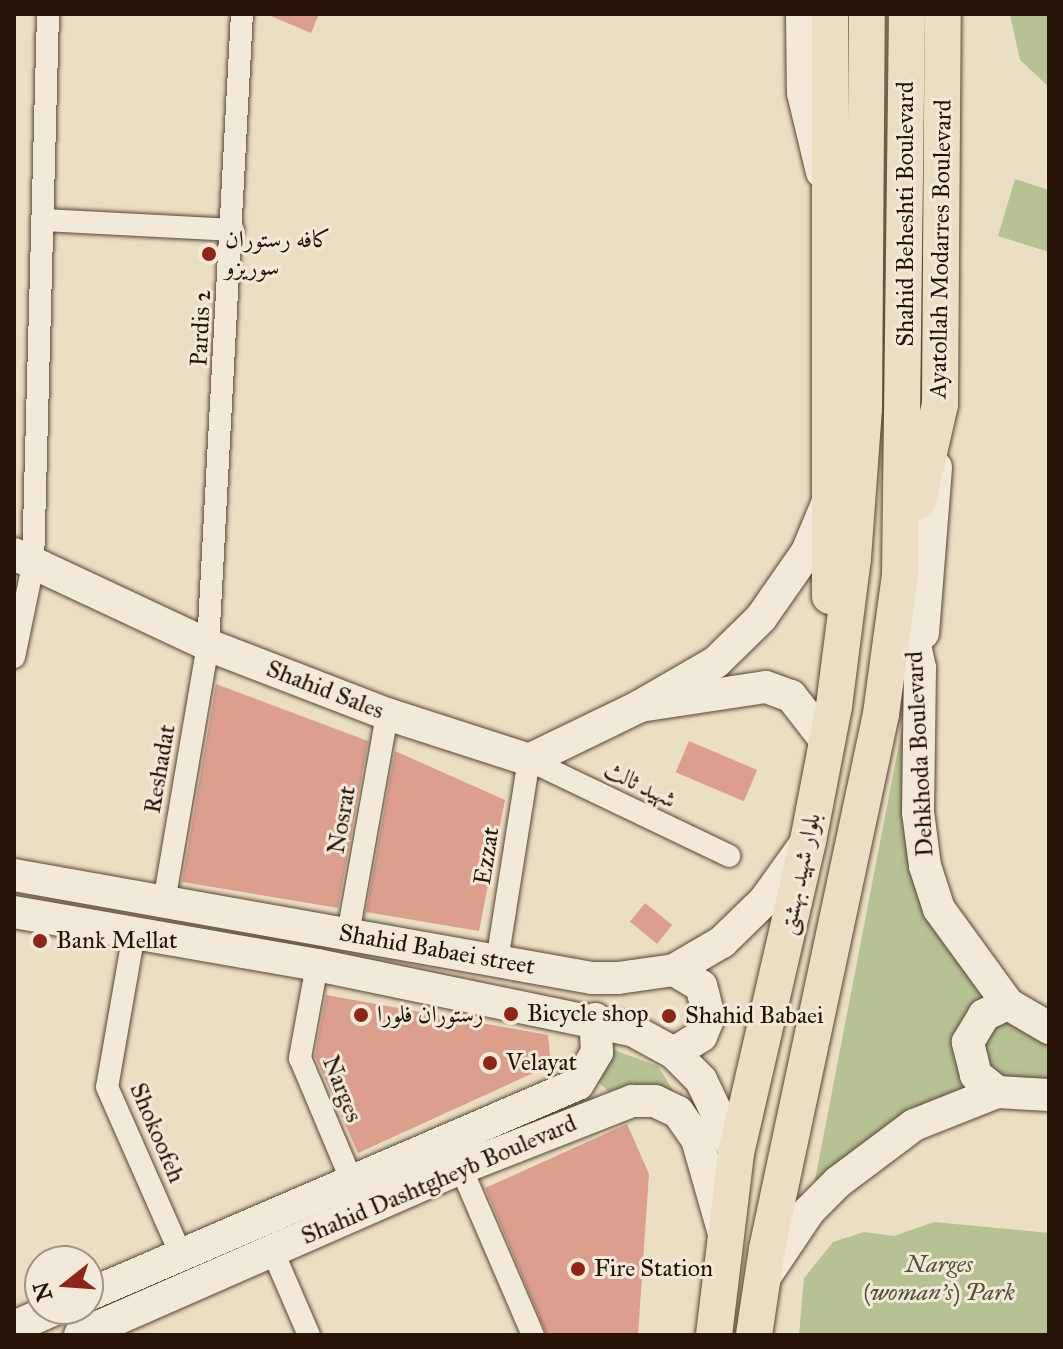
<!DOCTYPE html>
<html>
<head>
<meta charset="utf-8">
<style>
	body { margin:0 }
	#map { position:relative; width:1063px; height:1349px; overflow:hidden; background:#ebdfc3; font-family:"IM FELL Great Primer",Amiri,serif }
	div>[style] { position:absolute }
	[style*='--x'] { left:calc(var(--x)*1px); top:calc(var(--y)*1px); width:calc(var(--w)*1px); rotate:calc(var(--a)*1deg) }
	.green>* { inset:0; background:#b7c294 }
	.building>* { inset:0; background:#dc9f8e; transform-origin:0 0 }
	.roads { filter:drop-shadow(0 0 2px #574635) drop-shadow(0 0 2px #574635) }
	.street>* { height:22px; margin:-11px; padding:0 11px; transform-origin:11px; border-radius:11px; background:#f2ead8 }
	.secondary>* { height:32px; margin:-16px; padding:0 16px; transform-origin:16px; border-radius:16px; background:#f2ead8 }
	.primary>* { height:36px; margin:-18px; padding:0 18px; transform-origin:18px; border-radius:18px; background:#ebdfc3 }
	.dots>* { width:22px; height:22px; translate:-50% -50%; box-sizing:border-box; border:4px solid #f2ead8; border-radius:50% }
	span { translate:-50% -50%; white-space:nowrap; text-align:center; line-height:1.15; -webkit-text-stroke:6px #f2ead8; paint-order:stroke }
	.street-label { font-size:24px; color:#261306 }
	.poi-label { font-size:24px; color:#261306 }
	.left { translate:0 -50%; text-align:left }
	.park-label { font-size:24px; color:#595038; font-style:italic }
	.frame { position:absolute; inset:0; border:16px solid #261306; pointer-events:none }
	.north { position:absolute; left:24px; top:1245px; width:80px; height:80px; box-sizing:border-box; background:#f2ead8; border:2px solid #a09484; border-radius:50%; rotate:253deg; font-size:22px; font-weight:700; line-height:32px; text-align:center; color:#261306 }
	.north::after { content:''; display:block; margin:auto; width:28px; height:36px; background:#8f2418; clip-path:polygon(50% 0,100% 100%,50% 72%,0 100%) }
</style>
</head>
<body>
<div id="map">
	<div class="green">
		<i style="clip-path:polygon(1010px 14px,1049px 14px,1049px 87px,1020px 60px)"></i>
		<i style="clip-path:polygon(1015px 179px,1049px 190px,1049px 252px,998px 236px)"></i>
		<i style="clip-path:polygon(920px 668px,939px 909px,1049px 1028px,1049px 1095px,914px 1125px,809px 1211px,902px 728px)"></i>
		<i style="clip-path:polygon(606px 1047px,658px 1066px,677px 1097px,633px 1086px,608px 1091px,595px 1079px)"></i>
		<i style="clip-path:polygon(934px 1222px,1049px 1233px,1049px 1335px,799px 1335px,804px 1278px,833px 1242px,864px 1232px,894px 1236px)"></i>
	</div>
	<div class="building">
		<i style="clip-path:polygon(266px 14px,319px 14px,311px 33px)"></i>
		<i style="clip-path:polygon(216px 684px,368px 741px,338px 908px,182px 882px)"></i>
		<i style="left:689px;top:741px;width:74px;height:34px;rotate:23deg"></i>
		<i style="clip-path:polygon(395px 751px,505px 800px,479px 931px,366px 912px)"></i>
		<i style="left:645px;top:903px;width:35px;height:24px;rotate:39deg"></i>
		<i style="clip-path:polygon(326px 995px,548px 1035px,551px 1065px,358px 1153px,315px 1056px)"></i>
		<i style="clip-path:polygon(627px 1124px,649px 1174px,638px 1335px,547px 1335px,485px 1188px)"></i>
	</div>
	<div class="roads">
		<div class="street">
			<i style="--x:45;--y:220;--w:188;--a:3"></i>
			<i style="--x:14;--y:657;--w:94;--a:-78.3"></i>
			<i style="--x:33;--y:565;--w:551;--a:-88.44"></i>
			<i style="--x:164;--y:902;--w:261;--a:-80.3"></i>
			<i style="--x:208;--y:645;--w:632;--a:-86.92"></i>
			<i style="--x:134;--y:933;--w:156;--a:99.9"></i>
			<i style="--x:107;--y:1087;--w:184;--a:66.2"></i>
			<i style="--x:348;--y:934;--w:223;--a:-79.9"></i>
			<i style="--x:497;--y:961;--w:204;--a:-81"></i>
			<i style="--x:529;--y:760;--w:222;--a:25.6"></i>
			<i style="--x:317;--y:965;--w:95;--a:100.4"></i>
			<i style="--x:300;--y:1058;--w:134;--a:67.2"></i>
			<i style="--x:461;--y:1168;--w:182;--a:66.7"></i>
			<i style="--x:273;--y:1252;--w:90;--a:66.6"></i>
		</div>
		<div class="secondary">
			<i style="--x:802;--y:14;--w:79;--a:89.3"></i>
			<i style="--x:803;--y:93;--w:81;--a:76.5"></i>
			<i style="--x:827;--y:504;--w:52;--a:112.6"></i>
			<i style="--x:807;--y:552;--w:80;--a:124.9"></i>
			<i style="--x:761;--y:618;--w:63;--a:135.6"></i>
			<i style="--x:716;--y:662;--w:88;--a:149.9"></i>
			<i style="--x:640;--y:706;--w:127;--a:-8.6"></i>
			<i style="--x:766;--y:687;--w:27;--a:20"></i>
			<i style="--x:791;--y:696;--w:58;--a:52"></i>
			<i style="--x:14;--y:554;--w:214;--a:25.1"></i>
			<i style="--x:208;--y:645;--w:192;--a:21.1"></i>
			<i style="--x:387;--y:714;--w:149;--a:17.9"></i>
			<i style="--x:529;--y:760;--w:123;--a:-25.9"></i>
			<i style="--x:902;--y:586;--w:84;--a:77.6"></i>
			<i style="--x:920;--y:668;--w:144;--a:90.8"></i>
			<i style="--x:918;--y:812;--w:54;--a:82.6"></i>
			<i style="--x:925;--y:866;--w:45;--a:72"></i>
			<i style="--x:939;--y:909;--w:117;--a:54"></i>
			<i style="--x:1008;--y:1004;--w:48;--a:30.3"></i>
			<i style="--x:923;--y:633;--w:166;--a:-85.5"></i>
			<i style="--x:14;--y:875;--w:587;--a:10.1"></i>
			<i style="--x:592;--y:978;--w:26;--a:0"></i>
			<i style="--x:618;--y:978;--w:57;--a:-8.1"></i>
			<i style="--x:674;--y:970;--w:56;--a:-30.3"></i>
			<i style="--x:722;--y:942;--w:60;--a:-44.3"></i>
			<i style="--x:765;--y:900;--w:70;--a:-54.3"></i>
			<i style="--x:14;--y:912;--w:308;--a:9.9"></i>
			<i style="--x:317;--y:965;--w:322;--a:11.7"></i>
			<i style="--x:632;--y:1030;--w:48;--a:28.7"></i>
			<i style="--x:674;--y:1053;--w:38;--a:45"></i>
			<i style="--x:701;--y:1080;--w:81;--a:64.4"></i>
			<i style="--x:674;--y:1053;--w:32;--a:-32"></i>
			<i style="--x:701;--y:1036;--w:21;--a:-67"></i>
			<i style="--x:709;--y:1017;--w:32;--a:-104"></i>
			<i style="--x:701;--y:986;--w:31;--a:-149"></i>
			<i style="--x:997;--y:1092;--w:27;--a:-141"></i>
			<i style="--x:976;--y:1075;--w:34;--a:-104"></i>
			<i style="--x:968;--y:1042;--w:31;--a:-59"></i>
			<i style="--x:984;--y:1015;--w:26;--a:-25"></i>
			<i style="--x:762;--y:1281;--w:84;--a:-56.1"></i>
			<i style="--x:809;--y:1211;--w:41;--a:-45"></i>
			<i style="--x:838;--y:1182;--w:95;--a:-36.9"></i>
			<i style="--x:914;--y:1125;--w:89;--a:-21.7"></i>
			<i style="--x:997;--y:1092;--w:52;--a:3.3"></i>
			<i style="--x:88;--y:1295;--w:533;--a:-23.3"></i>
			<i style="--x:578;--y:1084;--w:37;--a:-59"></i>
			<i style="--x:597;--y:1052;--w:33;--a:-93"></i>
			<i style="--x:14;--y:1327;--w:45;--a:-23.7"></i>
			<i style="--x:80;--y:1335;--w:416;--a:-23.7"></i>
			<i style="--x:461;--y:1168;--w:184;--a:-21.4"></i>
			<i style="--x:632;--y:1101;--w:23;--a:0"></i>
			<i style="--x:655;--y:1101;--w:25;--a:26"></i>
			<i style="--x:678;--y:1112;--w:33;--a:55"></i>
			<i style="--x:697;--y:1139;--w:99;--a:74.1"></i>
		</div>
		<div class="primary">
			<i style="--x:830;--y:14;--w:582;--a:90"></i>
			<i style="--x:918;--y:501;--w:99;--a:-77.2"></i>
			<i style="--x:940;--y:404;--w:390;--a:-89.6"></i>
			<i style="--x:714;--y:1335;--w:183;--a:-83.1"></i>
			<i style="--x:736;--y:1153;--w:320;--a:-77"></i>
			<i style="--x:808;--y:841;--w:137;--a:-79.1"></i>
			<i style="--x:834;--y:706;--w:149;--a:-82.7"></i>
			<i style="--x:853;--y:558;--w:149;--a:-85.8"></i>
			<i style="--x:864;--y:409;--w:395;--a:-89.6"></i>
			<i style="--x:754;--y:1335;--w:87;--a:-81.4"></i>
			<i style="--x:767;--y:1249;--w:547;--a:-77.97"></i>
			<i style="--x:881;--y:714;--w:139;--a:-82.2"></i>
			<i style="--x:900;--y:576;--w:562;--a:-89.29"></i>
		</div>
	</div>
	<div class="dots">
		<i style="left:209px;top:254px;background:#8f2418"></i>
		<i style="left:40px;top:941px;background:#8f2418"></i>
		<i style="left:511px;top:1014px;background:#8f2418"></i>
		<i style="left:361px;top:1015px;background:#8f2418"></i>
		<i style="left:669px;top:1016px;background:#8f2418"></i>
		<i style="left:490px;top:1063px;background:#8f2418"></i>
		<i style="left:578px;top:1269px;background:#8f2418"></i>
	</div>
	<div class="street-label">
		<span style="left:906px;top:214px;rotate:-90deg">Shahid Beheshti Boulevard</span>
		<span style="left:941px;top:249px;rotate:-89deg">Ayatollah Modarres Boulevard</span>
		<span style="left:201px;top:328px;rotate:-87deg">Pardis 2</span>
		<span style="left:325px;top:690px;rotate:21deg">Shahid Sales</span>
		<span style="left:920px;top:754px;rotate:-93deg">Dehkhoda Boulevard</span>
		<span style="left:160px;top:769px;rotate:-80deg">Reshadat</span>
		<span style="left:640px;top:785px;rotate:26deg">شهید ثالث</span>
		<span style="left:342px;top:820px;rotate:-80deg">Nosrat</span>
		<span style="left:487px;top:856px;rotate:-81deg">Ezzat</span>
		<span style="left:800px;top:874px;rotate:-78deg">بلوار شهید بهشتی</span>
		<span style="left:437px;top:950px;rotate:10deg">Shahid Babaei street</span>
		<span style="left:342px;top:1089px;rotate:68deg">Narges</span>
		<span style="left:157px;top:1133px;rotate:67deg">Shokoofeh</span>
		<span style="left:439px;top:1180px;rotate:-23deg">Shahid Dashtgheyb Boulevard</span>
	</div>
	<div class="poi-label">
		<span class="left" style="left:225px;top:254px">کافه رستوران<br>سوریزو</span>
		<span class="left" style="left:56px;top:941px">Bank Mellat</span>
		<span class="left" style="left:527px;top:1014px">Bicycle shop</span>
		<span class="left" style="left:377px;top:1015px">رستوران فلورا</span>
		<span class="left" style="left:685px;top:1016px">Shahid Babaei</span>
		<span class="left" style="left:506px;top:1063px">Velayat</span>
		<span class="left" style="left:594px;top:1269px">Fire Station</span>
	</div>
	<div class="park-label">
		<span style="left:939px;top:1279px">Narges<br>(woman's) Park</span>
	</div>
	<div class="frame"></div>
	<div class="north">N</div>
</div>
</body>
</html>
